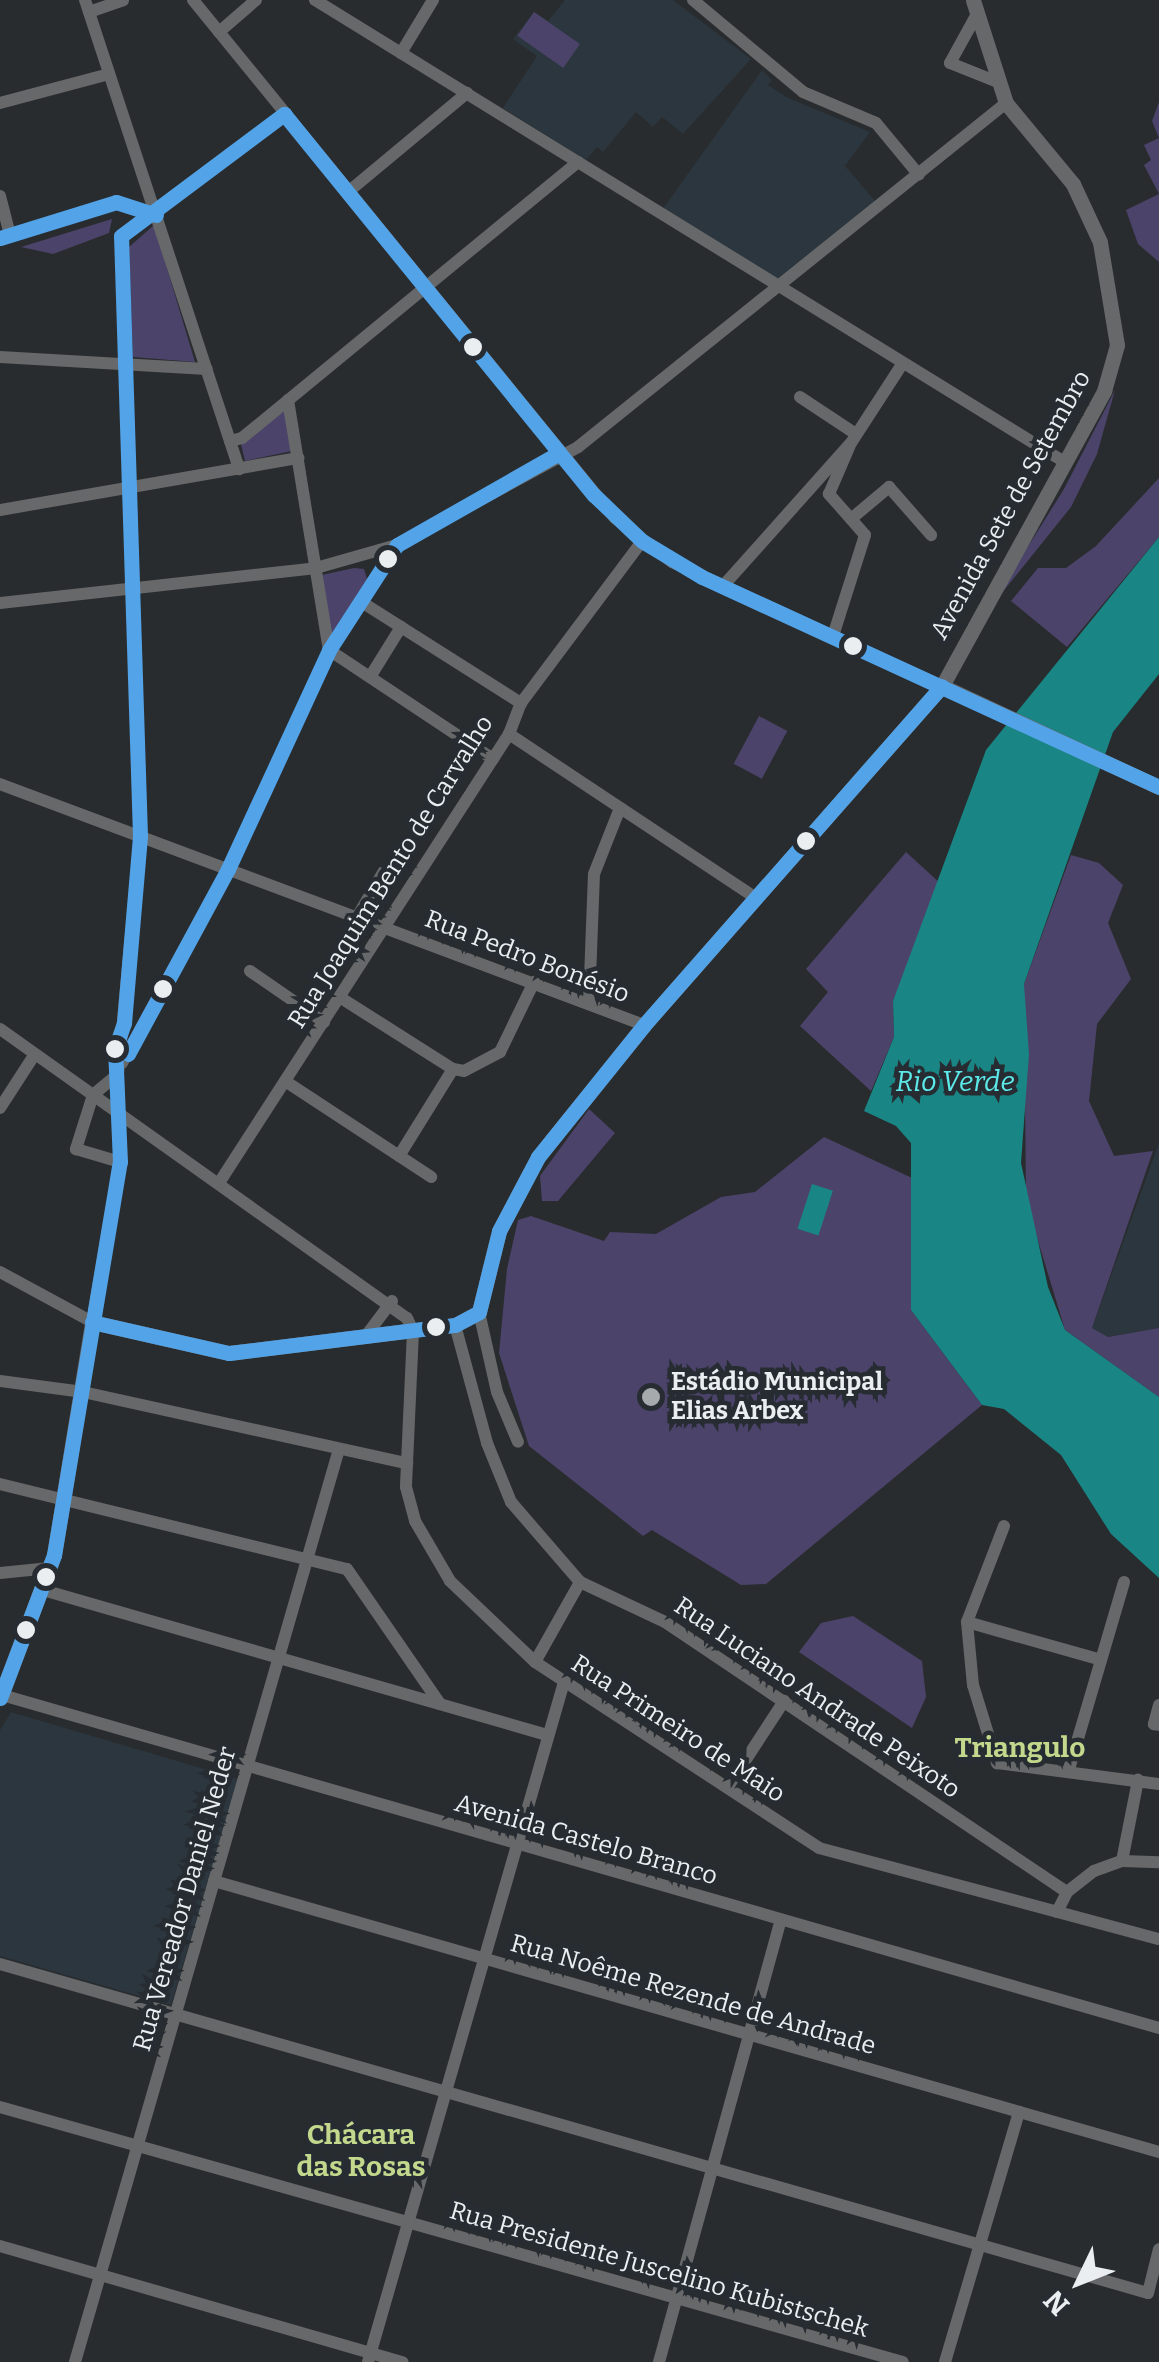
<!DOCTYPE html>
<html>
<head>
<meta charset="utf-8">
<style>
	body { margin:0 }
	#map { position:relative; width:1159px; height:2362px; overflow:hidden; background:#292c2e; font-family:Bitter,serif }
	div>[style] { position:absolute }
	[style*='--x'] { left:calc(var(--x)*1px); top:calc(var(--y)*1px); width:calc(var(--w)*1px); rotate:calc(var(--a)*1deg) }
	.built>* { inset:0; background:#2c363e }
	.green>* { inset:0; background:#4c436a; transform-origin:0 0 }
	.water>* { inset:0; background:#198685; transform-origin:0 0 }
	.minor>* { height:12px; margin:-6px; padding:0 6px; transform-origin:6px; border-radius:6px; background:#676869 }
	.major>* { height:15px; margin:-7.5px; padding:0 7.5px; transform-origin:7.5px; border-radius:7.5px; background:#66686a }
	.bus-1>* { height:15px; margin:-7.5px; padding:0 7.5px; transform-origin:7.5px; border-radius:7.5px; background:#53a3e8 }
	.dots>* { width:28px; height:28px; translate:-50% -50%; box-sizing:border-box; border:5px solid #262c31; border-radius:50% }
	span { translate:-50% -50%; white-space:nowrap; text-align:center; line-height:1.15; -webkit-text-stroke:9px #262c31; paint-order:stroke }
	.street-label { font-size:25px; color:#eaeef1 }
	.poi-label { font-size:25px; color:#eaeef1; font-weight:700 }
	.left { translate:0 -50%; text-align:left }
	.water-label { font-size:28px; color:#5de9e9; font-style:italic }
	.neighbourhood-label { font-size:28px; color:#c4d88d; font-weight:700 }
	.north { position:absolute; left:1029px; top:2232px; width:100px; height:100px; -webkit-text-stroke:8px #262c31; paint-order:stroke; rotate:227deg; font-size:28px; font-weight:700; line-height:40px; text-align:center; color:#eaeef1 }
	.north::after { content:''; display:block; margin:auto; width:35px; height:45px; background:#eaeef1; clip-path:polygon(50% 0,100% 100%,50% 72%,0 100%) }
</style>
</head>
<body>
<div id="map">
	<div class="built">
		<i style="clip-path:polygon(565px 0,673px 0,751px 59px,683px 134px,662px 117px,653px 127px,636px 112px,603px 152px,597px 147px,586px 160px,503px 108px,537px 56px,513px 39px,534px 12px,548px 21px)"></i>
		<i style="clip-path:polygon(762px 70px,772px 80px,768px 85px,786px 97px,870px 132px,845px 166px,876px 202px,777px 281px,662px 210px)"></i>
		<i style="clip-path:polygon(1159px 1143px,1159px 1328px,1107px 1337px,1092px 1328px)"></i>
		<i style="clip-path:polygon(11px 1712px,238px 1779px,171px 2005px,0 1956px,0 1730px)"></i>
	</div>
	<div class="green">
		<i style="left:534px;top:12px;width:56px;height:29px;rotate:35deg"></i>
		<i style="clip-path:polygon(1159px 102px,1159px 262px,1138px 244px,1126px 210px,1159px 194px,1144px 165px,1151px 160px,1144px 145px,1159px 138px,1152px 121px)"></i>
		<i style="clip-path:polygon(112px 219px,109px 233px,53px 254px,21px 247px)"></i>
		<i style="clip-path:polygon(154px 225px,195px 362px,133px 357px,129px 247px)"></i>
		<i style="clip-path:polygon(1115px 390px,1097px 454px,1071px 507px,989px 609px,1064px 489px)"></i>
		<i style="clip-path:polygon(285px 408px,292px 451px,245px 461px,241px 444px)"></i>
		<i style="clip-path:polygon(1159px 478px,1159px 537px,1067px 647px,1011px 601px,1038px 568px,1066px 568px,1096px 546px)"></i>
		<i style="clip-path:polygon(354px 568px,364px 569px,367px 579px,331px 636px,322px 575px)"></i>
		<i style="left:759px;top:716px;width:32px;height:54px;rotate:28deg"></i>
		<i style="clip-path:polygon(906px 852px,941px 884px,893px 1001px,894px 1037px,871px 1091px,800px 1026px,828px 992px,806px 969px)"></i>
		<i style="clip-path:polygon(1071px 855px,1099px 863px,1123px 885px,1108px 923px,1131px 979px,1097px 1024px,1089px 1101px,1114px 1156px,1153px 1151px,1092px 1328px,1108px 1337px,1159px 1328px,1159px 1397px,1065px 1330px,1026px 1201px,1024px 984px)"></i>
		<i style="clip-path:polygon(589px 1109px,615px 1133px,558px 1201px,542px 1201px,540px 1176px)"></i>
		<i style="clip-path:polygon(824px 1137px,912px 1178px,911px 1310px,982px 1405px,766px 1584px,741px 1585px,652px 1530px,643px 1536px,529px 1446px,499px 1353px,507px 1269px,518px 1220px,531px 1216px,604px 1241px,610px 1232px,656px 1234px,721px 1197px,755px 1192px)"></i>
		<i style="clip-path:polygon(853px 1616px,922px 1661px,926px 1697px,912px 1728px,799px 1652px,821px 1623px)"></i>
	</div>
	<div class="water">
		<i style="clip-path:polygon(1159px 537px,1159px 674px,1113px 732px,1024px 984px,1029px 1054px,1021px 1163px,1048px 1287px,1065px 1330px,1159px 1397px,1159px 1578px,1111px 1534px,1061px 1455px,1004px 1409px,982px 1405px,911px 1310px,911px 1143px,896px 1126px,864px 1111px,894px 1037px,893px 1001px,986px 750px)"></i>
		<i style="left:812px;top:1184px;width:22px;height:47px;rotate:18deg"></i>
	</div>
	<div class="minor">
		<i style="--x:85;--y:0;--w:494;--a:71.8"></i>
		<i style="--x:193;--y:0;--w:668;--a:50.83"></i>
		<i style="--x:615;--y:518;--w:72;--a:37.7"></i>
		<i style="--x:672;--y:562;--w:297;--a:24.7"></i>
		<i style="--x:315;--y:0;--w:879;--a:31.65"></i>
		<i style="--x:693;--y:0;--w:143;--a:39.9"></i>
		<i style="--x:803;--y:92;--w:79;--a:23"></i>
		<i style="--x:876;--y:123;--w:67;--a:50.4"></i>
		<i style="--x:89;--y:12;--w:36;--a:-19"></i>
		<i style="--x:977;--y:14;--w:56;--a:118.9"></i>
		<i style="--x:950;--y:63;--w:54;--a:21.8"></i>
		<i style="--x:219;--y:32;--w:49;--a:-40.9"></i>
		<i style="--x:401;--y:53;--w:62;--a:-58.9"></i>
		<i style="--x:0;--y:103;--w:113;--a:-14.9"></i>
		<i style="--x:348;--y:192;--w:155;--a:-39.8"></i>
		<i style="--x:0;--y:196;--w:40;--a:75.6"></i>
		<i style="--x:0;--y:238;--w:121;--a:-17.2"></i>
		<i style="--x:116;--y:202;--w:42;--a:18"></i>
		<i style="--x:0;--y:357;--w:207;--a:3.3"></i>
		<i style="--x:800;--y:397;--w:67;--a:33.5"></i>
		<i style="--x:288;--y:400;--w:253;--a:80.7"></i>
		<i style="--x:230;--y:441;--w:12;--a:-14"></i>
		<i style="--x:242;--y:438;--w:435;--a:-39.4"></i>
		<i style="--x:0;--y:510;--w:303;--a:-9.9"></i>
		<i style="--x:851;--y:519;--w:50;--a:-40.1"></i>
		<i style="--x:889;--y:487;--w:64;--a:48.8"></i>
		<i style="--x:723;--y:586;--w:192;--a:-48.2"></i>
		<i style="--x:851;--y:443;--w:95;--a:-57"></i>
		<i style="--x:360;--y:601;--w:191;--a:32.4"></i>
		<i style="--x:0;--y:603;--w:318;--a:-6.3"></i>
		<i style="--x:316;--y:568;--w:84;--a:-15.9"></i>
		<i style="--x:397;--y:545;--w:206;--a:-28.4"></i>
		<i style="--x:578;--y:447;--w:549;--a:-38.79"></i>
		<i style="--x:833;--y:636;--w:106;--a:-72.4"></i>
		<i style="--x:865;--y:535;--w:55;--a:-131.3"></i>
		<i style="--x:829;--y:494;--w:53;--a:-66.8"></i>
		<i style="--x:329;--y:650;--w:197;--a:33.6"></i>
		<i style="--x:370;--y:677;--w:59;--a:-58.2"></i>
		<i style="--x:509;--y:734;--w:296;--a:33.6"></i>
		<i style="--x:0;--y:784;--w:688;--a:20.52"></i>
		<i style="--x:357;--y:917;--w:53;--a:-59.6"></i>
		<i style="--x:250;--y:971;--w:90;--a:34.6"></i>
		<i style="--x:341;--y:998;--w:133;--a:32.4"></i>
		<i style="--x:589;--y:1004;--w:130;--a:-87.8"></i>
		<i style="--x:594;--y:874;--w:71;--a:-68.5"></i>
		<i style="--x:0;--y:1029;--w:499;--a:35.4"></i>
		<i style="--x:407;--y:1318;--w:14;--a:65"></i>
		<i style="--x:413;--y:1331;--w:156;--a:92.6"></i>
		<i style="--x:406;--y:1487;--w:35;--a:75"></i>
		<i style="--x:415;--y:1521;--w:69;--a:59.7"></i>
		<i style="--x:450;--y:1581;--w:117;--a:43.6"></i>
		<i style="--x:535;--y:1662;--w:339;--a:33.2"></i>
		<i style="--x:819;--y:1848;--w:352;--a:15"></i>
		<i style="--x:122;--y:1063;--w:221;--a:-61.3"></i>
		<i style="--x:228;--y:869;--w:241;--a:-65.2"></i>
		<i style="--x:329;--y:650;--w:125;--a:-57.1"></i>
		<i style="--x:453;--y:1069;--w:11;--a:10"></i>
		<i style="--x:464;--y:1071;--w:41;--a:-27.8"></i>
		<i style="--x:500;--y:1052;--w:78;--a:-64.1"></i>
		<i style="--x:118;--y:1074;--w:33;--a:140"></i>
		<i style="--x:93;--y:1095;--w:57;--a:107.5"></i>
		<i style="--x:76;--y:1149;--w:46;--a:16.5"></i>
		<i style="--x:285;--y:1081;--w:175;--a:33.3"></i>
		<i style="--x:0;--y:1108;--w:64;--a:-57.1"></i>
		<i style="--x:399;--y:1156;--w:102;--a:-58.2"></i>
		<i style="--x:219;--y:1183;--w:535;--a:-57.14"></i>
		<i style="--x:509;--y:734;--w:33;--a:-69"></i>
		<i style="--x:521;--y:703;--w:202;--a:-53.2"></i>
		<i style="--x:0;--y:1272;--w:105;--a:28.5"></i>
		<i style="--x:92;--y:1322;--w:162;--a:-80.1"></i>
		<i style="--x:120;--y:1162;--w:88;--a:-91.3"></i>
		<i style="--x:118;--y:1074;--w:239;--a:-84.7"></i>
		<i style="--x:140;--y:836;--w:600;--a:-91.81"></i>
		<i style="--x:121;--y:236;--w:204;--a:-36.8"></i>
		<i style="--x:479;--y:1312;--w:82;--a:77.3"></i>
		<i style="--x:497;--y:1392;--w:54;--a:67.2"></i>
		<i style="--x:455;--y:1325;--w:122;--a:74.8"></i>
		<i style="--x:487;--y:1443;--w:64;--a:67.9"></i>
		<i style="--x:511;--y:1502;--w:106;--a:49.2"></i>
		<i style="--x:580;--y:1582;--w:94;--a:25.2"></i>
		<i style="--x:665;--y:1622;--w:484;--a:33.9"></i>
		<i style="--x:365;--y:1337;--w:45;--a:-53.1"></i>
		<i style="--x:0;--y:1381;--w:84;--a:7.5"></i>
		<i style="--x:83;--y:1392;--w:332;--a:12.4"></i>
		<i style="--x:0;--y:1484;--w:357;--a:13.8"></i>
		<i style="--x:347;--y:1569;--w:164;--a:55.4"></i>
		<i style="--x:1004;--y:1526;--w:103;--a:111.1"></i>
		<i style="--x:967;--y:1622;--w:63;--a:84.6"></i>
		<i style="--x:973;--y:1685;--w:82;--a:72.9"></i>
		<i style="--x:997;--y:1763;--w:163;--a:7.4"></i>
		<i style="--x:0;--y:1573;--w:50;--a:-5.7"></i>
		<i style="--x:43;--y:1590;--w:524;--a:16.05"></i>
		<i style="--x:967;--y:1622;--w:139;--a:15.8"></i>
		<i style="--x:535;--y:1662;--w:92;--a:-60.6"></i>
		<i style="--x:2;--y:1695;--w:1204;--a:16.06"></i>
		<i style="--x:1159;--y:1705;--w:20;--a:105"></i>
		<i style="--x:1154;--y:1724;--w:5;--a:11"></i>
		<i style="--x:1069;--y:1769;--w:195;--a:-73.6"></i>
		<i style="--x:728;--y:1787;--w:103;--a:-56.9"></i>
		<i style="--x:1122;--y:1861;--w:83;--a:-78.8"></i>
		<i style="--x:214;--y:1881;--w:983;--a:16"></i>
		<i style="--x:1057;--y:1912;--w:22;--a:-63"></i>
		<i style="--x:1067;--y:1892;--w:34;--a:-38"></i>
		<i style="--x:1094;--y:1871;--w:30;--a:-20"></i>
		<i style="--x:1122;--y:1861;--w:37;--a:2"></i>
		<i style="--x:0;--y:1964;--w:1194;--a:15.99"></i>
		<i style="--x:1148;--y:2293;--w:45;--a:-76"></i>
		<i style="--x:0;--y:2107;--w:938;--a:15.77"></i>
		<i style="--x:0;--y:2246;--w:419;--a:16.1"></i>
		<i style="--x:75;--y:2362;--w:950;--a:-73.87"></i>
		<i style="--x:368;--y:2362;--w:708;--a:-73.92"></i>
		<i style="--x:659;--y:2362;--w:459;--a:-74.6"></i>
		<i style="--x:945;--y:2362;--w:261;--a:-73.5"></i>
	</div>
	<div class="major">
		<i style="--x:942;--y:686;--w:239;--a:25"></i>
		<i style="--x:0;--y:1698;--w:153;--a:-69.3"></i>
		<i style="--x:54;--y:1555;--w:236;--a:-80.7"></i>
		<i style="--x:92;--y:1322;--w:140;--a:12.8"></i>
		<i style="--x:229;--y:1353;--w:228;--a:-7.1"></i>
		<i style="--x:455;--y:1325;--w:27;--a:-28"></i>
		<i style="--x:479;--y:1312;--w:83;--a:-76.1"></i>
		<i style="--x:499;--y:1231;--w:84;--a:-62.2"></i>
		<i style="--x:538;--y:1157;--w:169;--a:-51.2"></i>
		<i style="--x:644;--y:1025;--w:451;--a:-48.7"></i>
		<i style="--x:942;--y:686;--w:337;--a:-61.2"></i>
		<i style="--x:1104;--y:391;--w:48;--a:-74.2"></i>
		<i style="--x:1117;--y:345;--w:104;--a:-99.4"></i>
		<i style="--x:1100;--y:242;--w:64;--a:-115"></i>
		<i style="--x:1073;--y:184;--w:105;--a:-129.6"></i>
		<i style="--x:1006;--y:103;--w:108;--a:-107.8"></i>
	</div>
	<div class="bus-1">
		<i style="--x:284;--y:114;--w:491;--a:50.9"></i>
		<i style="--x:594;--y:495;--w:66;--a:43.8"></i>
		<i style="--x:642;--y:541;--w:70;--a:31"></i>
		<i style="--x:702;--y:577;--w:503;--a:24.68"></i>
		<i style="--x:0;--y:238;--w:121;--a:-17.2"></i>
		<i style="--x:116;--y:202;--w:42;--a:18"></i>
		<i style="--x:128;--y:1054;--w:210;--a:-61.6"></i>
		<i style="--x:228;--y:869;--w:241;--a:-65.2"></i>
		<i style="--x:329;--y:650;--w:125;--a:-57.1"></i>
		<i style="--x:397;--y:545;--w:186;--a:-29.6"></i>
		<i style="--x:92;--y:1322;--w:140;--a:12.8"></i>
		<i style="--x:229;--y:1353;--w:228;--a:-7.1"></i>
		<i style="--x:455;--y:1325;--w:27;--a:-28"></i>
		<i style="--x:479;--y:1312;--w:83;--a:-76.1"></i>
		<i style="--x:499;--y:1231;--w:84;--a:-62.2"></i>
		<i style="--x:538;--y:1157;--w:169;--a:-51.2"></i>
		<i style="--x:644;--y:1025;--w:451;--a:-48.7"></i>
		<i style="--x:0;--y:1698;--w:153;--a:-69.3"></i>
		<i style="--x:54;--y:1555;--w:399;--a:-80.5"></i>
		<i style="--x:120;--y:1162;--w:113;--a:-92.5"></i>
		<i style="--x:115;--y:1049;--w:28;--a:-71"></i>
		<i style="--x:124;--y:1023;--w:188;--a:-85.1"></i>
		<i style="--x:140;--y:836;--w:600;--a:-91.81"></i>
		<i style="--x:121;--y:236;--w:204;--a:-36.8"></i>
	</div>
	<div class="dots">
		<i style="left:473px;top:347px;background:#eaeef1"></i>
		<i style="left:388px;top:559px;background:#eaeef1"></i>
		<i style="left:853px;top:646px;background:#eaeef1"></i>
		<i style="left:806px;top:841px;background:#eaeef1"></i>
		<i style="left:163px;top:989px;background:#eaeef1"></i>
		<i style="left:115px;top:1049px;background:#eaeef1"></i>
		<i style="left:436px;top:1327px;background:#eaeef1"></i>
		<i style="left:651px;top:1397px;background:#a6aaad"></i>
		<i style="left:46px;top:1577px;background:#eaeef1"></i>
		<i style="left:26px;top:1630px;background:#eaeef1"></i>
	</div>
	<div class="street-label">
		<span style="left:1011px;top:505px;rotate:-61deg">Avenida Sete de Setembro</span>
		<span style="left:391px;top:872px;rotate:-58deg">Rua Joaquim Bento de Carvalho</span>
		<span style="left:527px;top:957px;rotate:21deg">Rua Pedro Bonésio</span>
		<span style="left:817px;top:1698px;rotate:34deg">Rua Luciano Andrade Peixoto</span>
		<span style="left:678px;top:1729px;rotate:33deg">Rua Primeiro de Maio</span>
		<span style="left:586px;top:1840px;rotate:16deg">Avenida Castelo Branco</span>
		<span style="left:185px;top:1899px;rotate:-74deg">Rua Vereador Daniel Neder</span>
		<span style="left:693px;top:1995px;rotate:16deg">Rua Noême Rezende de Andrade</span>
		<span style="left:659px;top:2270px;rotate:16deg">Rua Presidente Juscelino Kubistschek</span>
	</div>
	<div class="poi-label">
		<span class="left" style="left:671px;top:1397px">Estádio Municipal<br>Elias Arbex</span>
	</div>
	<div class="water-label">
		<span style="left:955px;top:1082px">Rio Verde</span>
	</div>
	<div class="neighbourhood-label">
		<span style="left:1020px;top:1748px">Triangulo</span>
		<span style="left:361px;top:2151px">Chácara<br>das Rosas</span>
	</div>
	<div class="north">N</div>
</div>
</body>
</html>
